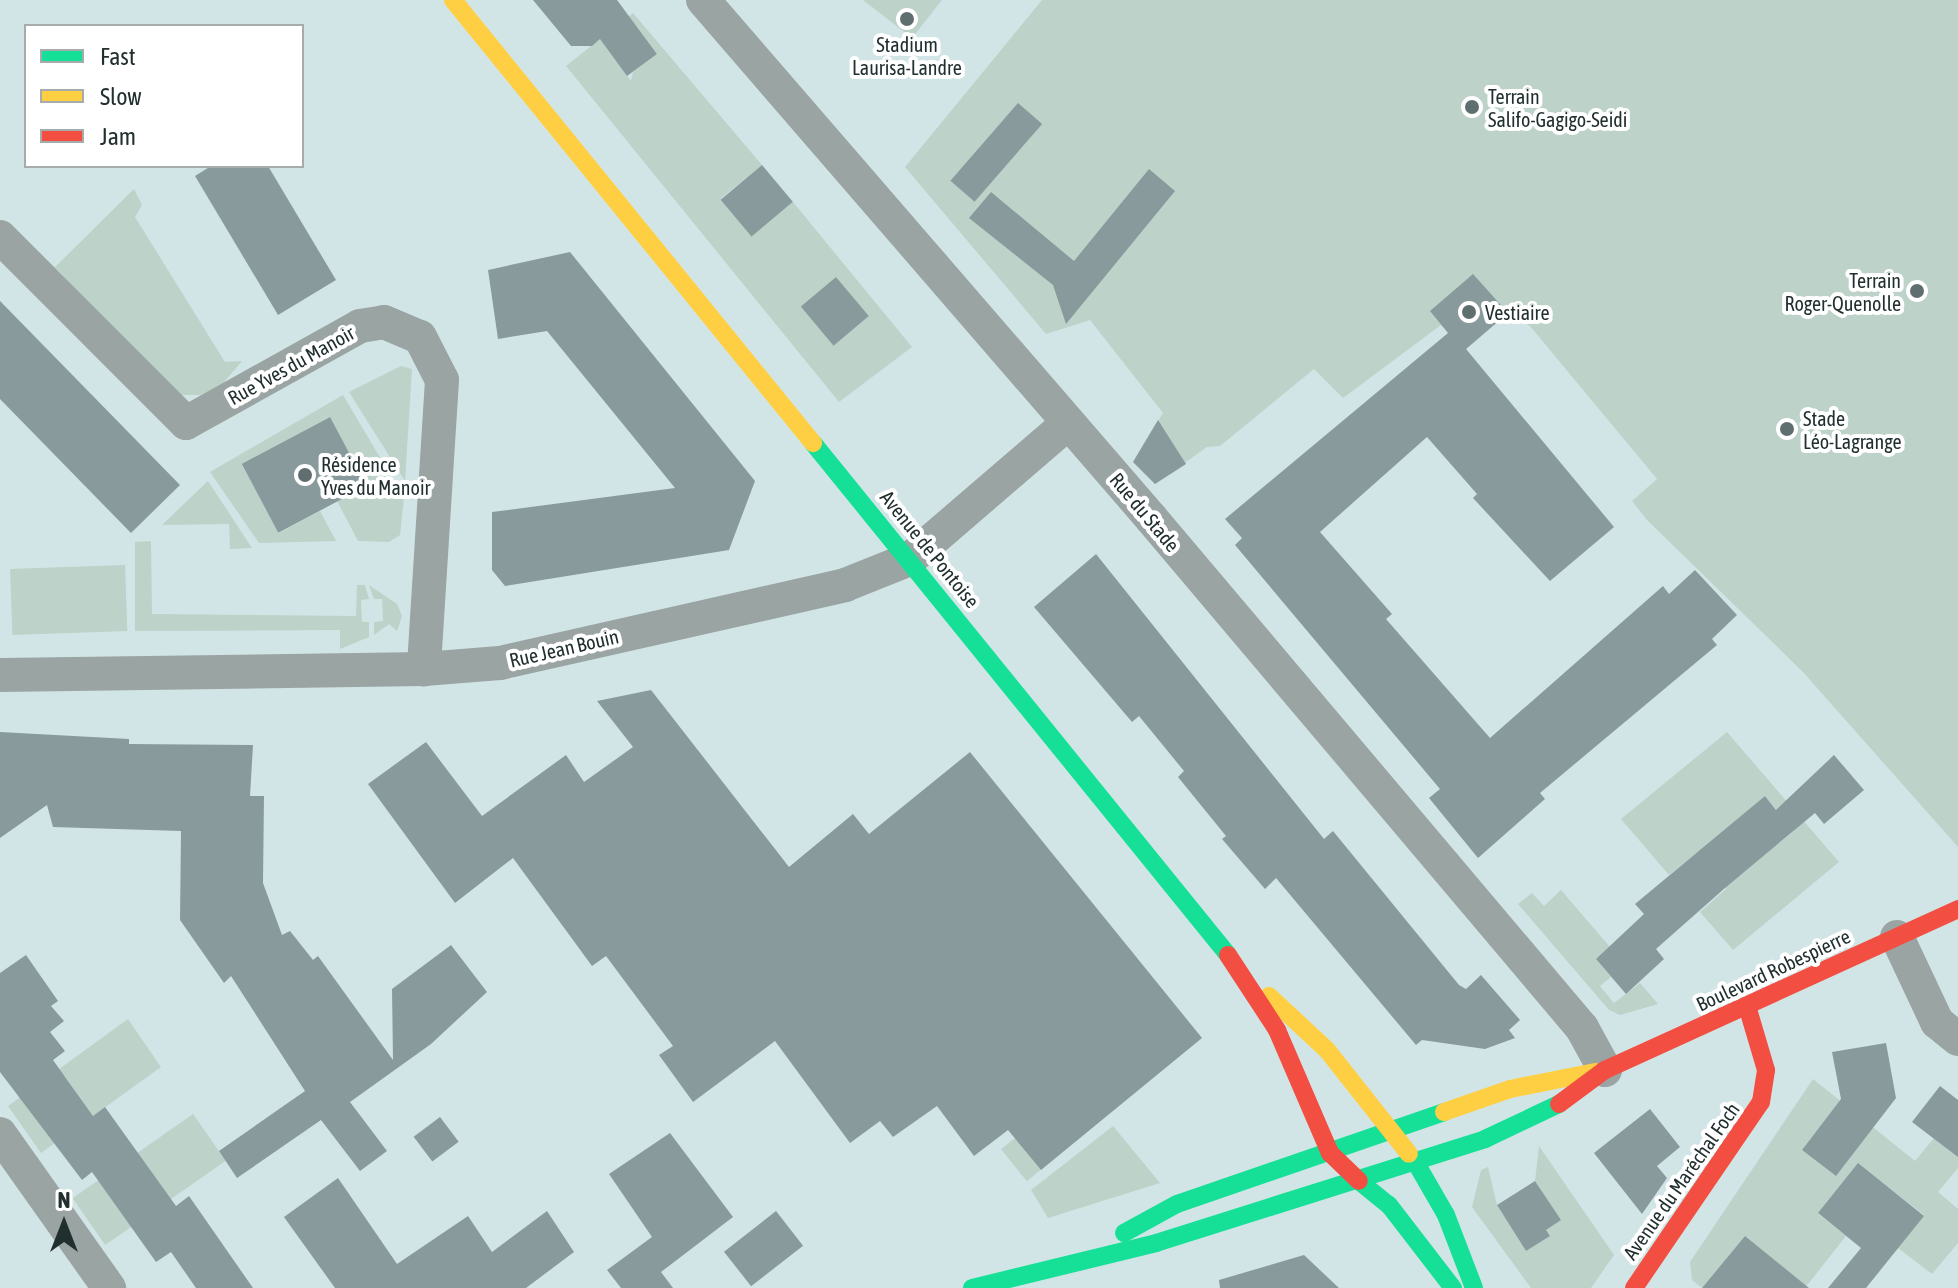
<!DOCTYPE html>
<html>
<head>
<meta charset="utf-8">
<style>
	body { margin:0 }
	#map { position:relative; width:1958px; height:1288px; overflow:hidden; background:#d2e5e6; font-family:"Asap Condensed",sans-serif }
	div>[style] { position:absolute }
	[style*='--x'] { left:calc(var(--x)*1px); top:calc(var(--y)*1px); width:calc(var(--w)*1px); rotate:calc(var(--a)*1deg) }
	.green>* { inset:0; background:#bdd2c8; transform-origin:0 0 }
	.building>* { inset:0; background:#899a9d; transform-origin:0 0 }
	.street>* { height:34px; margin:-17px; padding:0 17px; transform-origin:17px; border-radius:17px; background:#9aa4a3 }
	.fast>* { height:18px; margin:-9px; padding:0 9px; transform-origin:9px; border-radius:9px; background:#16e098 }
	.slow>* { height:18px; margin:-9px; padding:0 9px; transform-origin:9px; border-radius:9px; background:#ffcf43 }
	.jam>* { height:18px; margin:-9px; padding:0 9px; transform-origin:9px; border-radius:9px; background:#f24e42 }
	.dots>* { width:22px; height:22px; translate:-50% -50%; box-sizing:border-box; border:4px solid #fff; border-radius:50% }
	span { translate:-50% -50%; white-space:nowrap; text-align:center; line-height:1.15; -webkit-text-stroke:8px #fff; paint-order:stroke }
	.poi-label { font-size:20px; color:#212f2f }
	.left { translate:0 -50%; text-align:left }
	.right { translate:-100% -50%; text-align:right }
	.street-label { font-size:20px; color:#212f2f }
	.legend { position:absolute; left:24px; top:24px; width:280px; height:144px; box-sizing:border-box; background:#fff; border:2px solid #a6acac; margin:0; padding:10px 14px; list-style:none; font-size:24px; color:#212f2f }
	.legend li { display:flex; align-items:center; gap:16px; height:40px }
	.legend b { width:40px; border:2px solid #a6acac }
	.north { position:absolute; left:24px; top:1184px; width:80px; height:80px; -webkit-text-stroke:6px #fff; paint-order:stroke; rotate:0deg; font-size:22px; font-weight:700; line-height:32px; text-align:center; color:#212f2f }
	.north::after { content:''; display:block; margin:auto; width:28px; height:36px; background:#212f2f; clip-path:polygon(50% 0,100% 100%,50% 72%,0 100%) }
</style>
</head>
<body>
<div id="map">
	<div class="green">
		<i style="clip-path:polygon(863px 0,942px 0,912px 38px)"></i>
		<i style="clip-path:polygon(1042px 0,1958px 0,1958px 847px,1803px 672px,1647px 520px,1632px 501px,1657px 479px,1530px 326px,1508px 313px,1466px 349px,1441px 325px,1343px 398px,1314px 369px,1220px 446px,1207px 447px,1155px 484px,1133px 462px,1163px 413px,1090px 320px,1046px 334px,905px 167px)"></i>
		<i style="clip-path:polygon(evenodd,633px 13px,762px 165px,720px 199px,793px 202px,912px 347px,839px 402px,566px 66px,633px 13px,637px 27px,657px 54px,633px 72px,631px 81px,607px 48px,637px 27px,633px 13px,836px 277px,868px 316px,833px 345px,801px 306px,836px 277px)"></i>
		<i style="clip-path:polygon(134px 189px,142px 205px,135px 217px,225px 362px,242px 361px,220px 387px,200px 395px,174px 395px,55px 267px)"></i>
		<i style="clip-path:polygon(401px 366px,412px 369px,405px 481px,349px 392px)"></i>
		<i style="clip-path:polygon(343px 395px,404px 498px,400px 535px,389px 542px,358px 541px,337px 501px,367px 485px,329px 417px,242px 465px,279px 533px,320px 511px,336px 541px,259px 543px,210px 472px)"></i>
		<i style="clip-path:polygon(208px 481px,252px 548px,230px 549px,229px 524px,162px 525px)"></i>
		<i style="clip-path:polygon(151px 541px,152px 614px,356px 616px,357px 585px,365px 585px,369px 599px,361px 600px,362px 622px,369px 622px,369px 637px,340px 649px,340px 630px,135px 631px,135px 542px)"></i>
		<i style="left:125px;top:565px;width:66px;height:115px;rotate:88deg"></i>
		<i style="clip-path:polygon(369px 585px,397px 604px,402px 616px,397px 631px,389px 624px,374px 635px,374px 622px,383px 621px,382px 599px,374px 599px)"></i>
		<i style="clip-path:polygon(evenodd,1727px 732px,1839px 862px,1733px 950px,1700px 912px,1726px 889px,1695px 854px,1669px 875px,1621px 819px,1727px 732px,1765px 796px,1794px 831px,1743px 873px,1714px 840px,1765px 796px)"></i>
		<i style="clip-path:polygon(1561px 890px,1610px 947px,1596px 959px,1611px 977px,1600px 986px,1614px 1003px,1640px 983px,1658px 1004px,1620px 1015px,1609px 1010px,1518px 904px,1532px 893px,1544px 906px)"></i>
		<i style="clip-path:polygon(128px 1019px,161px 1067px,93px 1116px,65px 1076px,55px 1143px,41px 1153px,8px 1106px)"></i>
		<i style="clip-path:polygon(evenodd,1813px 1079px,1915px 1161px,1934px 1138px,1958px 1136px,1958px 1168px,1938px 1192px,1958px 1209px,1958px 1243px,1932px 1274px,1898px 1248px,1924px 1215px,1889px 1188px,1864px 1220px,1832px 1196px,1818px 1214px,1846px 1236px,1805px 1288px,1745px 1236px,1702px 1288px,1692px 1280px,1690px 1262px,1813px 1079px,1829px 1115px,1836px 1176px,1802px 1150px,1829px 1115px)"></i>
		<i style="left:193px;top:1114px;width:57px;height:147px;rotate:55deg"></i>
		<i style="clip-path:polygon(1113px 1126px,1160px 1183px,1048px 1218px,1031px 1190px)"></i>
		<i style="left:1015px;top:1138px;width:41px;height:18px;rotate:51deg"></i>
		<i style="clip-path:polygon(1539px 1146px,1614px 1255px,1591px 1288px,1531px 1288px,1472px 1207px,1481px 1170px,1488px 1167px,1497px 1205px,1526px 1251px,1549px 1236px,1546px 1230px,1560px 1220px,1535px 1181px)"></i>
	</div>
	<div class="building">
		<i style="clip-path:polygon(533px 0,617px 0,657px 54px,627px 76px,600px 39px,592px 46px,571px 46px)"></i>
		<i style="left:1018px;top:103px;width:32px;height:103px;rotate:41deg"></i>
		<i style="left:762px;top:165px;width:48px;height:54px;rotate:50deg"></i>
		<i style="clip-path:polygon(211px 166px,268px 166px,336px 280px,278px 315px,195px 176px)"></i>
		<i style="clip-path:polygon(1149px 169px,1175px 191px,1066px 324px,1053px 285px,969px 218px,991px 192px,1074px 261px)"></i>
		<i style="clip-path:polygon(570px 252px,755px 481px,729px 550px,505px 586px,492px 570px,492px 512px,675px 488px,547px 331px,498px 339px,488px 270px)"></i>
		<i style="clip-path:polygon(1473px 274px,1508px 313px,1466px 349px,1614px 527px,1550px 581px,1473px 498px,1477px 494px,1427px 437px,1320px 532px,1392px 614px,1386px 619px,1490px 738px,1663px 586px,1669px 594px,1695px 570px,1737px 615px,1712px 639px,1717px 645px,1540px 793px,1545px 799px,1478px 858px,1429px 798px,1440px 789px,1235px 545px,1242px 538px,1225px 519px,1448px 333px,1430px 311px)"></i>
		<i style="left:836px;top:277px;width:51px;height:46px;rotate:50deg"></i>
		<i style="clip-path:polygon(0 301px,180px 485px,131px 533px,0 399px)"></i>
		<i style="left:330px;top:417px;width:78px;height:100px;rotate:62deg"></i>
		<i style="clip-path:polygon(1158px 420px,1186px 464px,1155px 484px,1133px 462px)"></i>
		<i style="clip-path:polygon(1096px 554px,1324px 839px,1333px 831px,1459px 985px,1466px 989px,1481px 975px,1520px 1020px,1509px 1030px,1515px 1038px,1485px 1049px,1422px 1040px,1416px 1045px,1276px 878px,1265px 889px,1222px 839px,1226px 836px,1178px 777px,1184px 771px,1139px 716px,1132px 722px,1034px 607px)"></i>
		<i style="clip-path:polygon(651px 690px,789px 867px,853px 814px,869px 834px,970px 752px,1202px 1038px,1041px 1170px,1008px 1130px,974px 1156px,937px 1106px,893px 1137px,880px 1121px,850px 1143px,775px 1041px,693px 1102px,659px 1055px,673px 1046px,606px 956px,592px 966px,513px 858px,455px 903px,368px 784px,426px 742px,482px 816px,566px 755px,584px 782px,633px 747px,597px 701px)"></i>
		<i style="clip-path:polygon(0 732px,129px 739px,129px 744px,253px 745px,250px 796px,264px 796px,263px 883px,282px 935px,290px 931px,313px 960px,318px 956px,393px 1060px,392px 989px,451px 945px,487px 992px,431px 1044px,350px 1102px,387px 1151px,360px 1171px,321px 1120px,237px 1178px,219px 1151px,305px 1091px,231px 976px,224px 983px,180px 920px,181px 831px,53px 827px,47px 805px,0 838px)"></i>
		<i style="clip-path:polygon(1834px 755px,1864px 790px,1824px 824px,1815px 813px,1725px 888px,1656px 949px,1664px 959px,1626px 994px,1596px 959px,1644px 914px,1635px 904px,1765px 796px,1776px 810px)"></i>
		<i style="clip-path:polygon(26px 955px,58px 1001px,51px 1006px,64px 1021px,50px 1032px,65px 1051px,53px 1060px,93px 1116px,105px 1107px,176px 1206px,189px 1196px,253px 1288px,196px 1288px,171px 1252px,156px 1262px,92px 1172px,82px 1180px,0 1072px,0 973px)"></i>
		<i style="clip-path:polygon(1886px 1043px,1896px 1098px,1836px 1176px,1802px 1150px,1841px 1099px,1832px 1052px)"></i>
		<i style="clip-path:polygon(1940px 1086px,1958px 1100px,1958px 1157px,1912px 1122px)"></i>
		<i style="clip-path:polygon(1650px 1109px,1680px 1147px,1657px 1166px,1667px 1178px,1642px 1214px,1594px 1153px)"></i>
		<i style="left:440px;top:1117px;width:31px;height:33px;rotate:53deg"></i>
		<i style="clip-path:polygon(670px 1133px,733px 1217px,661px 1272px,673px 1288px,621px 1288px,607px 1270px,652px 1237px,609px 1174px)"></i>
		<i style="clip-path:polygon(1858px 1163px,1924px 1216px,1866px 1288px,1828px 1288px,1861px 1248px,1818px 1213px)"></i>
		<i style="clip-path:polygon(338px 1178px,397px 1264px,468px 1216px,492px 1252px,547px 1211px,574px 1252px,526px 1288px,335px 1288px,284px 1217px)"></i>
		<i style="clip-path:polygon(1535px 1181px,1561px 1220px,1546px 1230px,1550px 1236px,1526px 1251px,1497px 1205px)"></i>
		<i style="left:776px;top:1211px;width:44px;height:66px;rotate:52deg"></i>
		<i style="clip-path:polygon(1745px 1236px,1809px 1288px,1702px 1288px)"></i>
		<i style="clip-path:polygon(1304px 1255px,1339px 1288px,1220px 1288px,1219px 1280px)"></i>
	</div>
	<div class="street">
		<i style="--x:703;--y:0;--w:685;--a:49.14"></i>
		<i style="--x:1151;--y:518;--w:668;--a:49.8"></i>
		<i style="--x:1582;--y:1028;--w:48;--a:61.3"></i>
		<i style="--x:0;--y:237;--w:263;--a:45"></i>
		<i style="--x:186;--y:423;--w:199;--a:-29.1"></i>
		<i style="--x:360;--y:326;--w:24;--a:-9"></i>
		<i style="--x:384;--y:322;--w:39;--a:23"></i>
		<i style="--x:420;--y:337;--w:48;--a:62.9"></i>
		<i style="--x:442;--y:380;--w:290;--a:93.6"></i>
		<i style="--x:0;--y:675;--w:424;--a:-0.8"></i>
		<i style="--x:424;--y:669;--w:76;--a:-4.5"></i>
		<i style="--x:500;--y:663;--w:354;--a:-12.7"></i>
		<i style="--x:845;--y:585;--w:70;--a:-21.8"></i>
		<i style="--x:910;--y:559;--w:208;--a:-40.7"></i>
		<i style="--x:1897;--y:937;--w:94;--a:64.8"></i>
		<i style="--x:1937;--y:1022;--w:27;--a:39"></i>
		<i style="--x:0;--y:1134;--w:189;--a:54.7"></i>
	</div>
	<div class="fast">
		<i style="--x:813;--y:443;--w:659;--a:50.97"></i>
		<i style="--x:1416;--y:1163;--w:60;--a:60"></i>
		<i style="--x:1446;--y:1215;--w:78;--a:69"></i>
		<i style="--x:1359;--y:1181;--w:38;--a:39"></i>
		<i style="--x:1389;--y:1205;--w:105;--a:52.4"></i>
		<i style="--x:1124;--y:1233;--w:60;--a:-28.7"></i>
		<i style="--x:1177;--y:1204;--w:282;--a:-19"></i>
		<i style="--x:972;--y:1288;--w:189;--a:-13.7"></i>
		<i style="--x:1156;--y:1243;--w:345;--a:-17.5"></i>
		<i style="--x:1485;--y:1139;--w:82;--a:-25.3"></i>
	</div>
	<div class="slow">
		<i style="--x:453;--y:0;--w:571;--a:50.9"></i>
		<i style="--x:1269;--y:996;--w:79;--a:43"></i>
		<i style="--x:1327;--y:1050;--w:132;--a:51.7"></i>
		<i style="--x:1444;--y:1112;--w:70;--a:-19.2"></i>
		<i style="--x:1510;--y:1089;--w:87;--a:-11.3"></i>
	</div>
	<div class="jam">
		<i style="--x:1228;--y:955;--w:90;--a:56.8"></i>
		<i style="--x:1277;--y:1030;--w:134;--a:66.7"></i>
		<i style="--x:1330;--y:1153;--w:40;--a:44"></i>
		<i style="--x:1559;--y:1104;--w:57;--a:-36.5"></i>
		<i style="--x:1605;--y:1070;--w:388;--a:-24.5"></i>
		<i style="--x:1634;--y:1288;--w:225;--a:-55.7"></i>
		<i style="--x:1761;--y:1102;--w:32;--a:-81"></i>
		<i style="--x:1766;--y:1070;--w:67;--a:-106.5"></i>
	</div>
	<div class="dots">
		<i style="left:907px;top:19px;background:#5f6f6f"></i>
		<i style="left:1472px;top:107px;background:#5f6f6f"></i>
		<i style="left:1917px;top:291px;background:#5f6f6f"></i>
		<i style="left:1469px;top:312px;background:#5f6f6f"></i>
		<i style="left:1787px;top:429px;background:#5f6f6f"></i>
		<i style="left:305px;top:475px;background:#5f6f6f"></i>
	</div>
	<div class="poi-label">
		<span style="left:907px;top:56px">Stadium<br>Laurisa-Landre</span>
		<span class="left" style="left:1488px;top:108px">Terrain<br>Salifo-Gagigo-Seidi</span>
		<span class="right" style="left:1901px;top:292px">Terrain<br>Roger-Quenolle</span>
		<span class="left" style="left:1485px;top:312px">Vestiaire</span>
		<span class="left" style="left:1803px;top:430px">Stade<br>Léo-Lagrange</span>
		<span class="left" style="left:321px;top:476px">Résidence<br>Yves du Manoir</span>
	</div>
	<div class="street-label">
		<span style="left:291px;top:365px;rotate:-29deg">Rue Yves du Manoir</span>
		<span style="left:1145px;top:512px;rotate:50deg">Rue du Stade</span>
		<span style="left:930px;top:549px;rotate:51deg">Avenue de Pontoise</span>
		<span style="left:564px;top:648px;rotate:-13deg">Rue Jean Bouin</span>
		<span style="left:1773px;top:970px;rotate:-25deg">Boulevard Robespierre</span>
		<span style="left:1681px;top:1181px;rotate:-55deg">Avenue du Maréchal Foch</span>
	</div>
	<ul class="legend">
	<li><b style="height:10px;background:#16e098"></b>Fast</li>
	<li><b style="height:10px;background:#ffcf43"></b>Slow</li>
	<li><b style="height:10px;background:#f24e42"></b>Jam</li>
	</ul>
	<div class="north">N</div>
</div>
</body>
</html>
